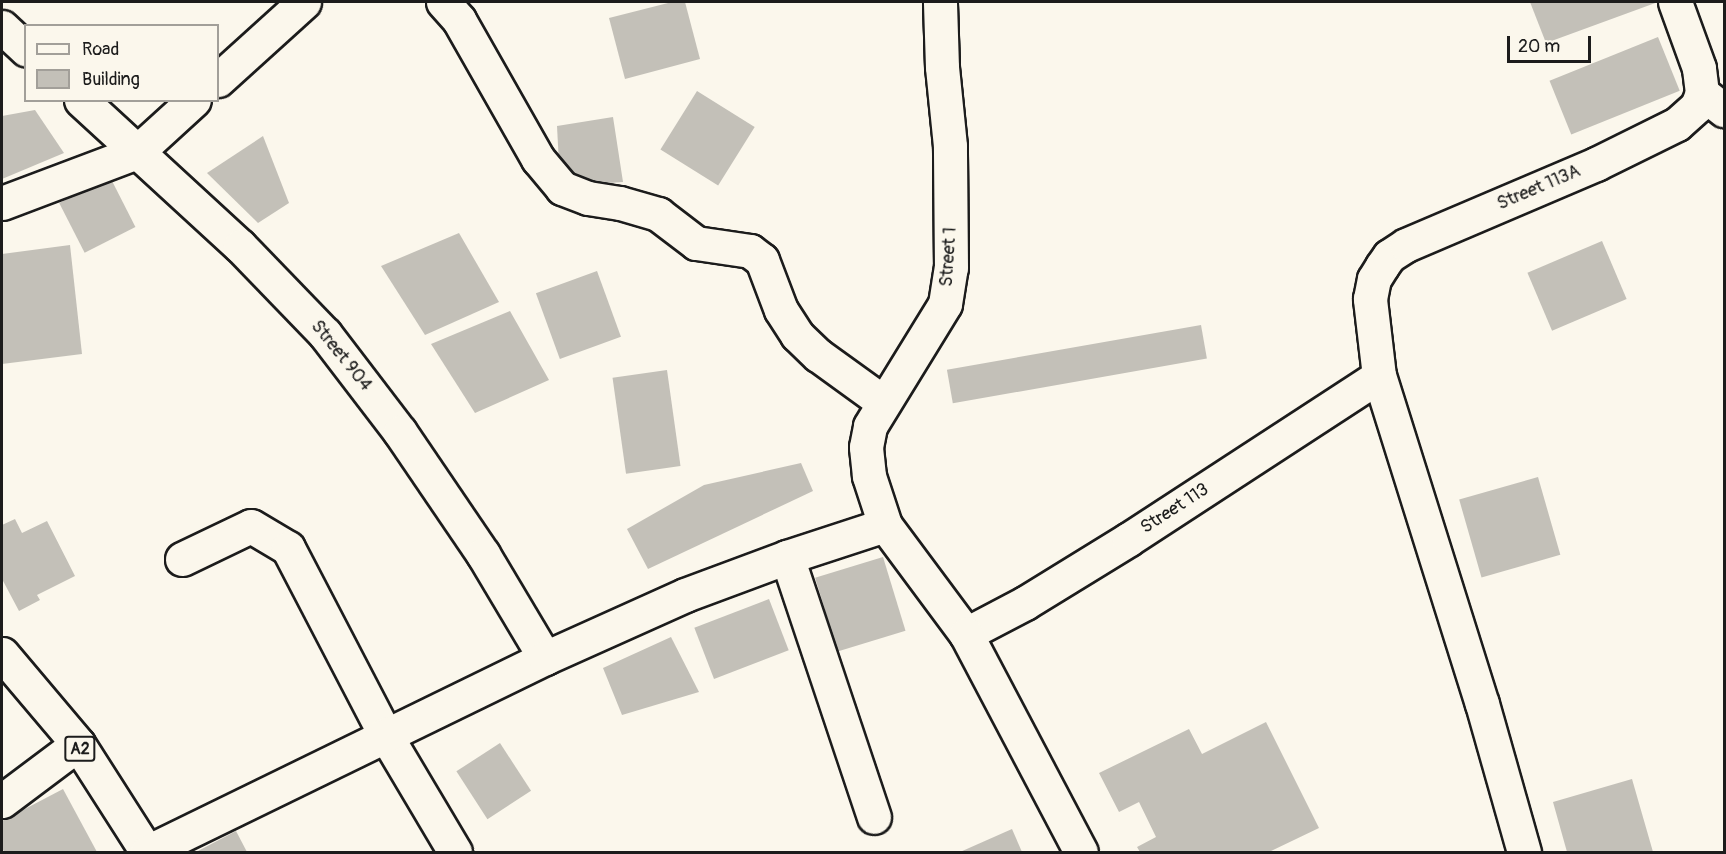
<!DOCTYPE html>
<html>
<head>
<meta charset="utf-8">
<style>
	body { margin:0 }
	#map { position:relative; width:1726px; height:854px; overflow:hidden; background:#fbf7ec; font-family:Pangolin,sans-serif }
	div>[style] { position:absolute }
	[style*='--x'] { left:calc(var(--x)*1px); top:calc(var(--y)*1px); width:calc(var(--w)*1px); rotate:calc(var(--a)*1deg) }
	.building>* { inset:0; background:#c3c0b8; transform-origin:0 0 }
	.roads { filter:drop-shadow(2px 0 #1c1c1c) drop-shadow(-2px 0 #1c1c1c) drop-shadow(0 2px #1c1c1c) drop-shadow(0 -2px #1c1c1c) }
	.minor>* { height:33px; margin:-16.5px; padding:0 16.5px; transform-origin:16.5px; border-radius:16.5px; background:#fbf7ec }
	.major>* { height:33px; margin:-16.5px; padding:0 16.5px; transform-origin:16.5px; border-radius:16.5px; background:#fbf7ec }
	span { translate:-50% -50%; white-space:nowrap; text-align:center; line-height:1.15; -webkit-text-stroke:4.5px #fbf7ec; paint-order:stroke }
	.shield-label span { padding:2px 4px; background:#fbf7ec; border:2px solid; border-radius:4px; -webkit-text-stroke-width:0 }
	.shield-label { font-size:16px; color:#1c1c1c; font-weight:700 }
	.street-label { font-size:18px; color:#1c1c1c }
	.frame { position:absolute; inset:0; border:3px solid #1c1c1c; pointer-events:none }
	.legend { position:absolute; left:24px; top:24px; width:195px; height:78px; box-sizing:border-box; background:#fbf7ec; border:2px solid #a29f99; margin:0; padding:8px 10px; list-style:none; font-size:18px; color:#1c1c1c }
	.legend li { display:flex; align-items:center; gap:12px; height:30px }
	.legend b { width:30px; border:2px solid #a29f99 }
	.scale { position:absolute; left:1507px; top:36px; width:84px; height:27px; box-sizing:border-box; border:3px solid #1c1c1c; border-top:0; padding-left:8px; font-size:18px; line-height:21px; white-space:nowrap; color:#1c1c1c; -webkit-text-stroke:4px #fbf7ec; paint-order:stroke }
</style>
</head>
<body>
<div id="map">
	<div class="building">
		<i style="clip-path:polygon(672px 2px,685px 2px,700px 59px,625px 79px,609px 18px)"></i>
		<i style="clip-path:polygon(1530px 2px,1658px 2px,1546px 43px)"></i>
		<i style="left:1658px;top:37px;width:58px;height:117px;rotate:68deg"></i>
		<i style="left:697px;top:91px;width:68px;height:69px;rotate:32deg"></i>
		<i style="clip-path:polygon(35px 110px,64px 153px,2px 179px,2px 116px)"></i>
		<i style="clip-path:polygon(613px 117px,623px 182px,580px 185px,559px 164px,557px 126px)"></i>
		<i style="clip-path:polygon(263px 136px,289px 203px,258px 223px,207px 173px)"></i>
		<i style="left:110px;top:177px;width:56px;height:57px;rotate:63deg"></i>
		<i style="clip-path:polygon(459px 233px,499px 302px,425px 335px,381px 266px)"></i>
		<i style="left:1602px;top:241px;width:63px;height:81px;rotate:67deg"></i>
		<i style="clip-path:polygon(70px 245px,82px 354px,2px 364px,2px 254px)"></i>
		<i style="left:597px;top:271px;width:70px;height:65px;rotate:70deg"></i>
		<i style="clip-path:polygon(510px 311px,549px 380px,475px 413px,431px 344px)"></i>
		<i style="left:1201px;top:325px;width:34px;height:258px;rotate:80deg"></i>
		<i style="left:667px;top:370px;width:97px;height:55px;rotate:82deg"></i>
		<i style="clip-path:polygon(801px 463px,813px 491px,648px 569px,627px 529px,704px 485px)"></i>
		<i style="left:1538px;top:477px;width:81px;height:82px;rotate:74deg"></i>
		<i style="clip-path:polygon(15px 519px,22px 533px,47px 521px,75px 576px,37px 595px,40px 600px,19px 611px,2px 579px,2px 525px)"></i>
		<i style="left:883px;top:557px;width:77px;height:71px;rotate:73deg"></i>
		<i style="left:769px;top:599px;width:55px;height:80px;rotate:69deg"></i>
		<i style="clip-path:polygon(671px 637px,699px 692px,622px 715px,603px 668px)"></i>
		<i style="clip-path:polygon(1266px 722px,1319px 828px,1269px 852px,1140px 852px,1137px 847px,1156px 837px,1139px 802px,1119px 812px,1099px 773px,1189px 729px,1202px 754px)"></i>
		<i style="left:500px;top:743px;width:57px;height:52px;rotate:57deg"></i>
		<i style="clip-path:polygon(1632px 779px,1653px 852px,1567px 852px,1553px 802px)"></i>
		<i style="clip-path:polygon(63px 789px,97px 852px,4px 852px,2px 847px,2px 821px)"></i>
		<i style="clip-path:polygon(1012px 829px,1022px 852px,960px 852px)"></i>
		<i style="clip-path:polygon(236px 831px,247px 852px,196px 852px)"></i>
	</div>
	<div class="roads">
		<div class="minor">
			<i style="--x:443;--y:2;--w:24;--a:48"></i>
			<i style="--x:459;--y:20;--w:160;--a:60.4"></i>
			<i style="--x:538;--y:159;--w:38;--a:50"></i>
			<i style="--x:562;--y:188;--w:28;--a:21"></i>
			<i style="--x:588;--y:198;--w:32;--a:9"></i>
			<i style="--x:620;--y:203;--w:40;--a:16"></i>
			<i style="--x:658;--y:214;--w:48;--a:37.3"></i>
			<i style="--x:696;--y:243;--w:55;--a:8.4"></i>
			<i style="--x:750;--y:251;--w:15;--a:37"></i>
			<i style="--x:762;--y:260;--w:53;--a:69.2"></i>
			<i style="--x:781;--y:310;--w:30;--a:57"></i>
			<i style="--x:797;--y:335;--w:29;--a:44"></i>
			<i style="--x:818;--y:355;--w:80;--a:35.9"></i>
			<i style="--x:218;--y:80;--w:116;--a:-42.2"></i>
			<i style="--x:1702;--y:93;--w:28;--a:38"></i>
			<i style="--x:2;--y:203;--w:144;--a:-20.7"></i>
			<i style="--x:137;--y:152;--w:77;--a:-42.4"></i>
			<i style="--x:885;--y:525;--w:52;--a:-108.1"></i>
			<i style="--x:869;--y:476;--w:29;--a:-96"></i>
			<i style="--x:866;--y:447;--w:21;--a:-79"></i>
			<i style="--x:870;--y:426;--w:143;--a:-58.4"></i>
			<i style="--x:945;--y:304;--w:36;--a:-81"></i>
			<i style="--x:951;--y:268;--w:122;--a:-90.5"></i>
			<i style="--x:950;--y:146;--w:79;--a:-95.8"></i>
			<i style="--x:942;--y:67;--w:65;--a:-91.8"></i>
			<i style="--x:787;--y:557;--w:274;--a:71.5"></i>
			<i style="--x:182;--y:559;--w:76;--a:-25.6"></i>
			<i style="--x:251;--y:526;--w:43;--a:30.7"></i>
			<i style="--x:288;--y:548;--w:210;--a:62.5"></i>
			<i style="--x:385;--y:734;--w:137;--a:59.3"></i>
			<i style="--x:966;--y:634;--w:67;--a:-27.7"></i>
			<i style="--x:1025;--y:603;--w:122;--a:-31.6"></i>
			<i style="--x:1129;--y:539;--w:298;--a:-33.1"></i>
			<i style="--x:2;--y:801;--w:95;--a:-36.9"></i>
			<i style="--x:1524;--y:852;--w:154;--a:-105.8"></i>
			<i style="--x:1482;--y:704;--w:344;--a:-107.4"></i>
			<i style="--x:1379;--y:376;--w:78;--a:-96.7"></i>
			<i style="--x:1370;--y:299;--w:20;--a:-79"></i>
			<i style="--x:1374;--y:279;--w:15;--a:-58"></i>
			<i style="--x:1382;--y:266;--w:12;--a:-55"></i>
			<i style="--x:1389;--y:256;--w:20;--a:-33"></i>
			<i style="--x:1406;--y:245;--w:207;--a:-23.1"></i>
			<i style="--x:1596;--y:164;--w:90;--a:-26.3"></i>
			<i style="--x:1677;--y:124;--w:27;--a:-42"></i>
			<i style="--x:1697;--y:106;--w:14;--a:-69"></i>
			<i style="--x:1702;--y:93;--w:25;--a:-97"></i>
			<i style="--x:1699;--y:68;--w:70;--a:-110"></i>
		</div>
		<div class="major">
			<i style="--x:2;--y:27;--w:33;--a:43"></i>
			<i style="--x:81;--y:100;--w:216;--a:42.6"></i>
			<i style="--x:240;--y:246;--w:122;--a:46"></i>
			<i style="--x:325;--y:334;--w:123;--a:52.6"></i>
			<i style="--x:400;--y:432;--w:148;--a:55.8"></i>
			<i style="--x:483;--y:554;--w:121;--a:59.2"></i>
			<i style="--x:2;--y:654;--w:118;--a:49.8"></i>
			<i style="--x:78;--y:744;--w:128;--a:57.4"></i>
			<i style="--x:147;--y:852;--w:443;--a:-26"></i>
			<i style="--x:545;--y:658;--w:154;--a:-24.2"></i>
			<i style="--x:685;--y:595;--w:109;--a:-20.4"></i>
			<i style="--x:787;--y:557;--w:103;--a:-18.1"></i>
			<i style="--x:885;--y:525;--w:136;--a:53.4"></i>
			<i style="--x:966;--y:634;--w:246;--a:62.2"></i>
		</div>
	</div>
	<div class="shield-label">
		<span style="left:80px;top:749px">A2</span>
	</div>
	<div class="street-label">
		<span style="left:1539px;top:188px;rotate:-23deg">Street 113A</span>
		<span style="left:949px;top:257px;rotate:-86deg">Street 1</span>
		<span style="left:341px;top:356px;rotate:51deg">Street 904</span>
		<span style="left:1175px;top:509px;rotate:-33deg">Street 113</span>
	</div>
	<div class="frame"></div>
	<ul class="legend">
	<li><b style="height:8px;background:#fbf7ec"></b>Road</li>
	<li><b style="height:16px;background:#c3c0b8"></b>Building</li>
	</ul>
	<div class="scale">20 m</div>
</div>
</body>
</html>
